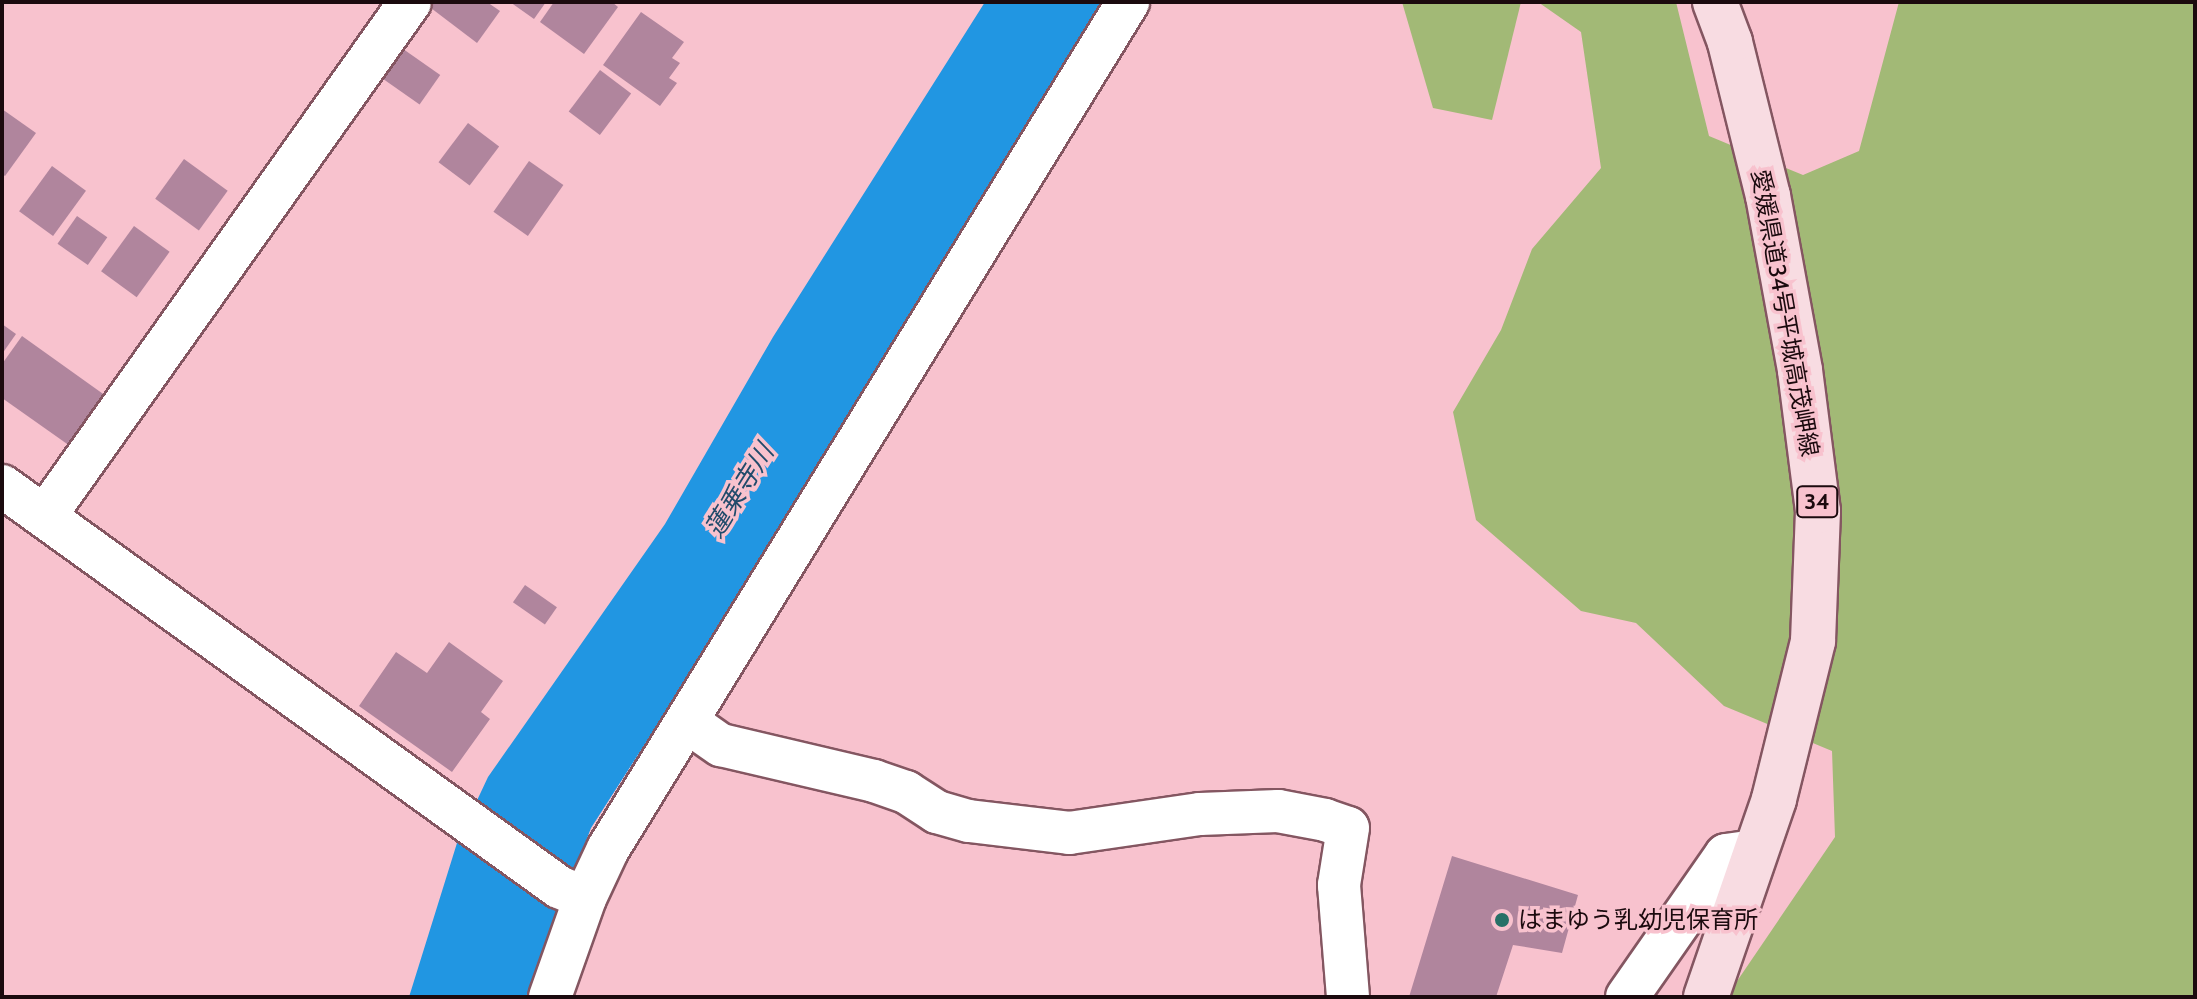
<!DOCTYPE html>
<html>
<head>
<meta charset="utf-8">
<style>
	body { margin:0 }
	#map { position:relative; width:2197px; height:999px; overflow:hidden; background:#f8c2ce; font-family:Cabin,"Noto Sans JP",sans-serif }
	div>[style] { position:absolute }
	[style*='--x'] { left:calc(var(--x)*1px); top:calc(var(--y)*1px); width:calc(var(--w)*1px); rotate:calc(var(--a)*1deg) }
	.green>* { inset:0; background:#a2b976 }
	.water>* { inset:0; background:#2196e2 }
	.building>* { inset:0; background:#b0859d; transform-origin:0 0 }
	.roads { filter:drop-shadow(2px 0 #845661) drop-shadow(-2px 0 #845661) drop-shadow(0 2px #845661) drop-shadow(0 -2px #845661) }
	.street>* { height:42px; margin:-21px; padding:0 21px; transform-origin:21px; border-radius:21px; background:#fff }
	.primary>* { height:44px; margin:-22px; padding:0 22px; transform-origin:22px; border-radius:22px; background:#f8dce2 }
	.dots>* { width:22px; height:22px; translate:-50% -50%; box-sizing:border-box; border:4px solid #f8c2ce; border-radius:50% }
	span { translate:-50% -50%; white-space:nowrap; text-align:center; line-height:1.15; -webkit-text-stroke:7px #f8c2ce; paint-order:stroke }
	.shield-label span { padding:2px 6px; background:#f8c2ce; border:2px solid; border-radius:6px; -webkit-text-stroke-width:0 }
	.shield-label { font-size:22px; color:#1b0a0e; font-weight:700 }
	.street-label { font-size:24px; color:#1b0a0e }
	.poi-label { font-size:24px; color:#1b0a0e }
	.left { translate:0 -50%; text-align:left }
	.water-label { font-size:26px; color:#214b6b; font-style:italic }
	.frame { position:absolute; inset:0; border:4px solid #1b0a0e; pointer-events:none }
</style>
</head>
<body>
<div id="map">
	<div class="green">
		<i style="clip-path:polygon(1402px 2px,1521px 2px,1492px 120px,1433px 108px)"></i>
		<i style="clip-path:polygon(1538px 2px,1676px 2px,1709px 136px,1803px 175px,1859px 151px,1899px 2px,2195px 2px,2195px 997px,1731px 997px,1731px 990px,1835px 837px,1832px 751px,1724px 706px,1636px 623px,1581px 611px,1476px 520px,1453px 412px,1501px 330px,1532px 249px,1601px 168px,1581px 32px)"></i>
	</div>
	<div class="water">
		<i style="clip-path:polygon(985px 2px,1113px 2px,865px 401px,591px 828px,526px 997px,409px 997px,457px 843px,488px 777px,665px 524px,773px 337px)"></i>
	</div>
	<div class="building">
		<i style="clip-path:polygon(423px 2px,487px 2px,500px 11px,477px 43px)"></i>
		<i style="clip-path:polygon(510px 2px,546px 2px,534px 19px)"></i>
		<i style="clip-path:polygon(554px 2px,612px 2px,618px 7px,584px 54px,540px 22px)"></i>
		<i style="clip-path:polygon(641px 12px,684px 42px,672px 58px,680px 63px,669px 78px,677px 83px,660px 106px,603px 65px)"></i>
		<i style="left:396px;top:44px;width:54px;height:36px;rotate:35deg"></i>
		<i style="left:600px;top:70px;width:39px;height:52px;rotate:37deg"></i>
		<i style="clip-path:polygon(2px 109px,36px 133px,5px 176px,2px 174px)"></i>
		<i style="left:468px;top:123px;width:39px;height:49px;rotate:37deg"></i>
		<i style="left:184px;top:159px;width:54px;height:49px;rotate:36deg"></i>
		<i style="left:529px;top:161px;width:42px;height:62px;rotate:35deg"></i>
		<i style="left:52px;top:166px;width:42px;height:56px;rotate:36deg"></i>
		<i style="left:77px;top:216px;width:37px;height:34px;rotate:35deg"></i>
		<i style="left:134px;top:226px;width:44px;height:56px;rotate:36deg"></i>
		<i style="clip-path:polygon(2px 324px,16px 334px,2px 354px)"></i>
		<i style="clip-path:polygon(22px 336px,106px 396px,70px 446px,2px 398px,2px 364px)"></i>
		<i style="left:525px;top:585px;width:39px;height:21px;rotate:35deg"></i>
		<i style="clip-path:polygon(449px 642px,503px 681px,481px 712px,490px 719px,452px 772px,359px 706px,396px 652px,427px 673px)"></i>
		<i style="clip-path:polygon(1452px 856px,1578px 895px,1562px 953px,1513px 945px,1496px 997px,1409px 997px)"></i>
	</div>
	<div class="roads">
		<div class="street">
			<i style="--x:2;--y:486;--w:686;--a:35.75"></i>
			<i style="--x:559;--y:887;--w:28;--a:23"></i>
			<i style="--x:45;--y:516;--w:630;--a:-54.62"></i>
			<i style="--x:689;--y:723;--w:39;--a:35"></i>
			<i style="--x:721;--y:745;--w:157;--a:13.2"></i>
			<i style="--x:874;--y:781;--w:34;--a:19"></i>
			<i style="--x:906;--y:792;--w:37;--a:33"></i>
			<i style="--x:937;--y:812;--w:33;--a:16"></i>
			<i style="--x:969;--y:821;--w:101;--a:6.8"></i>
			<i style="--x:1069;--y:833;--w:132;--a:-8.3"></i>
			<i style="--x:1200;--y:814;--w:78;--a:-2.2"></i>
			<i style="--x:1278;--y:811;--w:48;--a:10.8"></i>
			<i style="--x:1325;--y:820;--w:24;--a:19"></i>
			<i style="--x:1348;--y:828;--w:58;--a:99"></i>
			<i style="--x:1339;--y:885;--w:112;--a:85.4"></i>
			<i style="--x:550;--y:997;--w:105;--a:-70.5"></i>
			<i style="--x:585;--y:898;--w:54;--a:-64.9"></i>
			<i style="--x:608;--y:849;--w:994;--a:-58.45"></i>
			<i style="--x:1627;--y:997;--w:173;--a:-55.1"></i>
			<i style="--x:1726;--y:855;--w:29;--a:-8"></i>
		</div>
		<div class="primary">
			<i style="--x:1706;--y:997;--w:209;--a:-71"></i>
			<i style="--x:1774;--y:799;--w:163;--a:-76.1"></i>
			<i style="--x:1813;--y:641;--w:130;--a:-87.8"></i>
			<i style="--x:1818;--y:511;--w:142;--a:-97.3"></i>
			<i style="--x:1800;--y:370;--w:177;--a:-100.4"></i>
			<i style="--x:1768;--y:196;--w:159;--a:-103.9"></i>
			<i style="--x:1730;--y:42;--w:43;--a:-110.6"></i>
		</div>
	</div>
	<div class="dots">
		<i style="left:1502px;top:920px;background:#287067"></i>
	</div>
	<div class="shield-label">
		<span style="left:1817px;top:502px">34</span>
	</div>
	<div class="street-label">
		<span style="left:1785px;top:313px;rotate:80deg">愛媛県道34号平城高茂岬線</span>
	</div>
	<div class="poi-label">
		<span class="left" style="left:1518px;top:920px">はまゆう乳幼児保育所</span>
	</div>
	<div class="water-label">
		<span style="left:740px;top:491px;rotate:-58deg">蓮乗寺川</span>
	</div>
	<div class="frame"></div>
</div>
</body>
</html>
